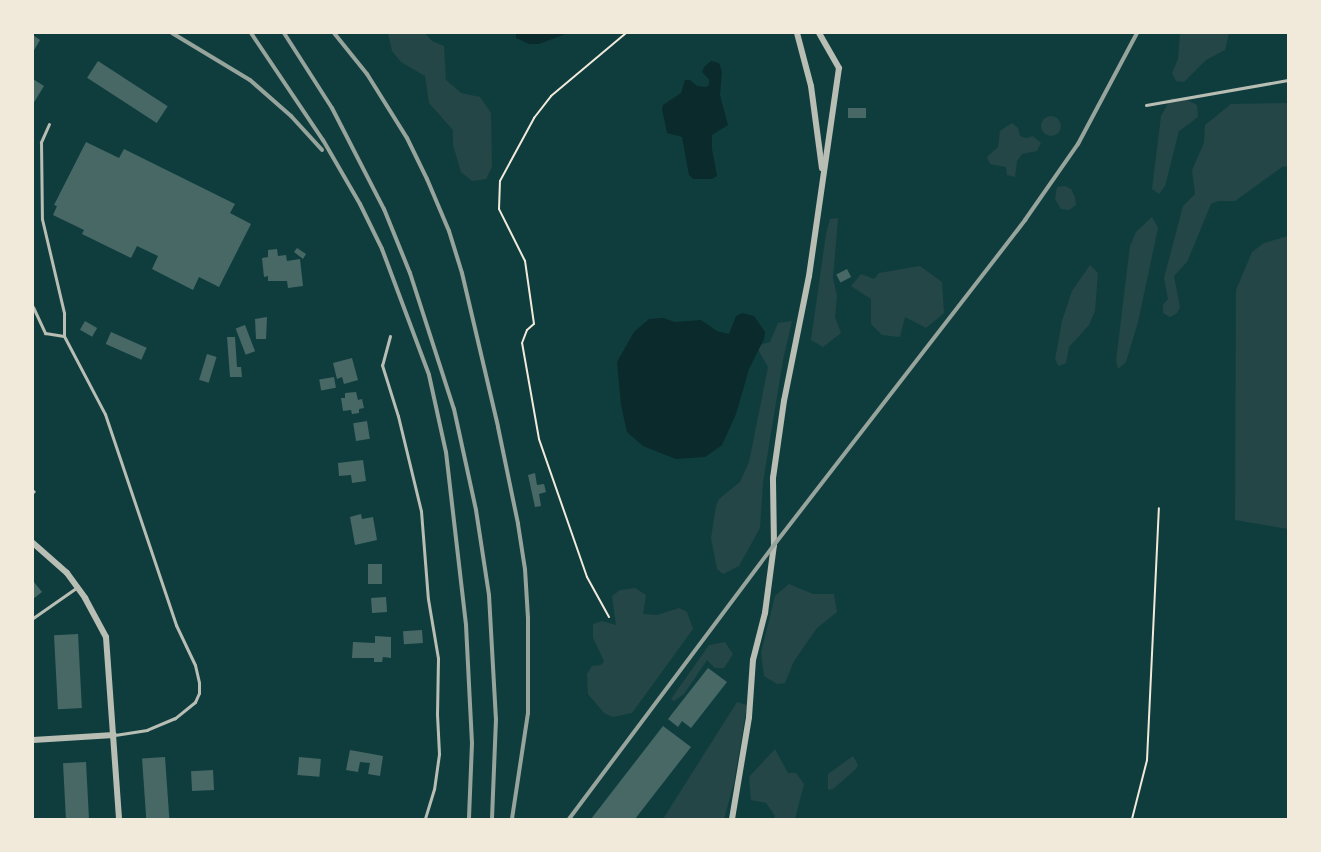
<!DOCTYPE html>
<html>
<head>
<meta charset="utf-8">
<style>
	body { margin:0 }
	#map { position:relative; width:1321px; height:852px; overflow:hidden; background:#0f3d3e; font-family:"Exo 2",sans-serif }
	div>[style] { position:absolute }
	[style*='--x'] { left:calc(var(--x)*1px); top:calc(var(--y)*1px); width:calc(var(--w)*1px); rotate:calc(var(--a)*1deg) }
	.green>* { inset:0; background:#244646 }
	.round { border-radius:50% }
	.water>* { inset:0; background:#0a2a2b }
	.building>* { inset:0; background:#486865; transform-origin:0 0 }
	.path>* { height:2px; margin:-1px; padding:0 1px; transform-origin:1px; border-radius:1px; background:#f1e9da }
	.service>* { height:3px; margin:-1.5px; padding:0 1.5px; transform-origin:1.5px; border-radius:1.5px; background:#b8beb3 }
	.minor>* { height:6px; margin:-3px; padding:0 3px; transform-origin:3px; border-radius:3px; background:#b8beb3 }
	.rail>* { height:4px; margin:-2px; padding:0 2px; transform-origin:2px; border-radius:2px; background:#97a49c }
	span { translate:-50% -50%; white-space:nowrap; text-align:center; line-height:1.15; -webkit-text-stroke:4.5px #f1e9da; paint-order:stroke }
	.frame { position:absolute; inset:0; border:34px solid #f1e9da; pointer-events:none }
</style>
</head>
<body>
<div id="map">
	<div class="green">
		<i style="clip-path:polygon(388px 33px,425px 33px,432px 41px,444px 46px,446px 80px,461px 93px,480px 97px,491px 113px,492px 167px,486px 179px,472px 181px,461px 172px,453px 145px,453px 130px,429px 103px,425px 76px,401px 62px,392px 51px)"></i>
		<i style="clip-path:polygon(1180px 33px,1229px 33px,1225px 50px,1206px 60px,1184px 82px,1176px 81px,1172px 73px,1178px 59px)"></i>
		<i style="clip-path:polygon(1171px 98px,1187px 100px,1197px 105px,1198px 117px,1179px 131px,1165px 186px,1159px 194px,1152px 189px,1161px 116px)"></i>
		<i style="clip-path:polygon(1288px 103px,1288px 166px,1282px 167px,1235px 201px,1218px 201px,1211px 204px,1187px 262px,1174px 276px,1180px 307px,1177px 313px,1170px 317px,1163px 313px,1163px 305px,1168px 299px,1164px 278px,1183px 206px,1195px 194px,1192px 170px,1204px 143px,1205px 125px,1231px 104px)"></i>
		<i class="round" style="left:1041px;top:116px;width:20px;height:20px"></i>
		<i style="clip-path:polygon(1012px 123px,1018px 128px,1020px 136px,1026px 138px,1033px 136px,1041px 143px,1037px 151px,1022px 154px,1017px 161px,1015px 177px,1007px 175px,1006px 167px,990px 164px,987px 157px,998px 147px,1000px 131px)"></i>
		<i style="clip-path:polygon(1065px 186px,1071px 189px,1075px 197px,1076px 205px,1069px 210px,1061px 209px,1055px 199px,1057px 187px)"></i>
		<i style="clip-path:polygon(1152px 217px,1158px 228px,1138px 322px,1126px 362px,1118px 369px,1116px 361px,1130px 246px,1136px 232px)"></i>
		<i style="clip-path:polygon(838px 218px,833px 278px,837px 296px,835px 317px,841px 333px,823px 347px,811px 340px,826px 234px,830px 219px)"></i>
		<i style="clip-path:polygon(1288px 236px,1288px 529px,1235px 520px,1236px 290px,1252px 252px,1264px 243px)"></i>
		<i style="clip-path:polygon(1090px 265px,1098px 273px,1095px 311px,1089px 325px,1069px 347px,1066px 363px,1059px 366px,1055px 360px,1062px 321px,1072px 291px)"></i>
		<i style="clip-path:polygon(920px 266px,942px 282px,944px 313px,926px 328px,905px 317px,900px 337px,882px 335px,871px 324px,871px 299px,851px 286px,861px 274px,874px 279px,879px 273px)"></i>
		<i style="clip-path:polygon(792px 321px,783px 360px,763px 482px,760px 528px,739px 566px,723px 574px,717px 569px,711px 538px,716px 506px,719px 499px,740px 482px,749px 462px,768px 367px,756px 346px,770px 342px,778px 323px)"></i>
		<i style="clip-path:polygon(789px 584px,813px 594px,834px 594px,837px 612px,817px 628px,794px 661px,785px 683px,777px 684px,764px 676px,761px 653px,775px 596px)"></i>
		<i style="clip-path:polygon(635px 588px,646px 595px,643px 614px,657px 615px,679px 608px,687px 612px,693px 629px,632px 713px,613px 717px,604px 713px,588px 694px,587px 674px,592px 666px,601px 665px,604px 661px,593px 638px,593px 624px,602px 621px,616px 625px,612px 596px,620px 590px)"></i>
		<i style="clip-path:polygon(725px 642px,733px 654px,724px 668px,715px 668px,707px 660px,684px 694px,674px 701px,671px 699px,709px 645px)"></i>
		<i style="clip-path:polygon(737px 702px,747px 705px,734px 783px,724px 819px,663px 819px)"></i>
		<i style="clip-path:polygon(775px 749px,788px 773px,796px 773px,804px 784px,795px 819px,774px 819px,775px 816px,766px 803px,751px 800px,749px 777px)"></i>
		<i style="clip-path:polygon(853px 756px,858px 765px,855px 770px,833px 789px,828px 790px,828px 774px)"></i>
	</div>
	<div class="water">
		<i style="clip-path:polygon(516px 33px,568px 33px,539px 44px,529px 44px,516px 38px)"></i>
		<i style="clip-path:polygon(711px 61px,719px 63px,722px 72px,720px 95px,728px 125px,712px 135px,712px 149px,717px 176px,712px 179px,693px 179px,689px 175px,682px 137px,667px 133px,662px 109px,663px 105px,681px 93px,685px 80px,690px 80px,697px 86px,706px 87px,709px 85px,709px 79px,702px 72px,704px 67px)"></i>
		<i style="clip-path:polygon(742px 313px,754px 316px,765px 332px,764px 339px,749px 369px,736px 414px,722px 445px,705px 457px,676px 459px,643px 446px,627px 432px,621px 405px,617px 362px,634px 332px,649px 319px,663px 318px,675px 322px,701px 320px,717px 331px,729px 334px,736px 316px)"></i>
	</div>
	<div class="building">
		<i style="clip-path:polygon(33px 35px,40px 40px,33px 52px)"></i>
		<i style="left:98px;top:61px;width:83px;height:20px;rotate:33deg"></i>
		<i style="clip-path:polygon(33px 79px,44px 86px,33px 104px)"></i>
		<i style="left:848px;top:108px;width:18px;height:10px"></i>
		<i style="clip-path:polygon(86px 142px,119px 158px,124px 149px,235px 204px,230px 213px,251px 224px,219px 287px,199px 277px,193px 290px,152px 269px,158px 256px,137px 246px,131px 258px,82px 234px,84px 230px,53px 215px,57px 206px,54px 205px)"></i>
		<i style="clip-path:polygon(297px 248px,306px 254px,303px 259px,294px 252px)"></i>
		<i style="clip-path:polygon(277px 249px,278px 256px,286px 255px,287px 261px,300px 259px,303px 286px,288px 288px,287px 281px,268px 281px,268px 276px,264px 277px,262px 258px,268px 257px,268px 250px)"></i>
		<i style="left:847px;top:269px;width:9px;height:12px;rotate:63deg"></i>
		<i style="clip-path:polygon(267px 317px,266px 339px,256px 339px,255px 319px)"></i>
		<i style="left:85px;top:321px;width:14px;height:10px;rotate:30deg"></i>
		<i style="left:245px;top:325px;width:28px;height:10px;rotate:69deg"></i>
		<i style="left:111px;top:332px;width:39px;height:13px;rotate:24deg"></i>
		<i style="clip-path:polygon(227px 337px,235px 337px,237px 367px,241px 367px,242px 377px,230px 377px)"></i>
		<i style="left:207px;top:354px;width:10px;height:27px;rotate:17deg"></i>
		<i style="clip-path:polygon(352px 358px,358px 380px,344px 384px,342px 377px,337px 379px,333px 363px)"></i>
		<i style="left:334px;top:377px;width:11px;height:15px;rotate:80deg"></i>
		<i style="clip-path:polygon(356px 392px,358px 400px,362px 399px,364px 408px,359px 409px,359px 413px,352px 414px,351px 410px,343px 411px,341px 398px,345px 398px,345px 393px)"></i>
		<i style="left:367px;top:421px;width:18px;height:14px;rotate:81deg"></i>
		<i style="clip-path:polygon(363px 460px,366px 481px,352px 483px,351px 475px,339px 476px,338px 463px)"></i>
		<i style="clip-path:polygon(535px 473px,537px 485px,544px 484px,546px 492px,539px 494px,541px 506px,535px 507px,528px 475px)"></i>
		<i style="clip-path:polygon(361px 514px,362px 519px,373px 517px,377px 540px,355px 545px,350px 517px)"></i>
		<i style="left:368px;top:564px;width:14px;height:20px"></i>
		<i style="clip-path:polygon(33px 581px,42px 592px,33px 599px)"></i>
		<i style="left:386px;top:597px;width:15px;height:15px;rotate:86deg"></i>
		<i style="left:422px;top:630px;width:13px;height:19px;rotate:86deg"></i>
		<i style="left:78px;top:634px;width:74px;height:24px;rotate:87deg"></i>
		<i style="clip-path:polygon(375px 636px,391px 637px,391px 658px,383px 657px,382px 662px,374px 662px,374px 658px,352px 658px,353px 642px,375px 643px)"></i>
		<i style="clip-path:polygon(708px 668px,727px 682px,691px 728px,682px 721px,678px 727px,668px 719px)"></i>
		<i style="clip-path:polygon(663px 726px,691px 747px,635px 819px,591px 819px)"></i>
		<i style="clip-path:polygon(350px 750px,383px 756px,380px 776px,368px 774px,370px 763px,360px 762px,358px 772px,346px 770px)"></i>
		<i style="left:165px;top:757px;width:62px;height:23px;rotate:86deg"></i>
		<i style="left:299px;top:757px;width:22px;height:18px;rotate:5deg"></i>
		<i style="left:86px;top:762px;width:57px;height:23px;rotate:87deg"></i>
		<i style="left:213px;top:770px;width:20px;height:22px;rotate:87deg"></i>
	</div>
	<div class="path">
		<i style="--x:609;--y:617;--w:46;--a:-118.8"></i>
		<i style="--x:587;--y:577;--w:146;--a:-109.2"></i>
		<i style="--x:539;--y:439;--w:97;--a:-100"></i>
		<i style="--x:522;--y:343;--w:14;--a:-69"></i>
		<i style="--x:527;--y:330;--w:9;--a:-41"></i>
		<i style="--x:534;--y:324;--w:64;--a:-98.1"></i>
		<i style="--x:525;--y:261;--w:58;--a:-116.6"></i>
		<i style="--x:499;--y:209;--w:28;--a:-88"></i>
		<i style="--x:500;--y:181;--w:72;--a:-61.6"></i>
		<i style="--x:534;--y:118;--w:28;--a:-52"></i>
		<i style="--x:551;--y:96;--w:98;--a:-40"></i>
		<i style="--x:1132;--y:819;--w:61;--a:-75.7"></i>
		<i style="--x:1147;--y:760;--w:252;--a:-87.3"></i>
	</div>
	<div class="service">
		<i style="--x:1146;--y:105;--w:144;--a:-10"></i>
		<i style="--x:49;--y:124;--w:20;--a:114"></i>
		<i style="--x:41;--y:142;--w:77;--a:89.3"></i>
		<i style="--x:42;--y:219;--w:97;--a:76.8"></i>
		<i style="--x:64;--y:313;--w:23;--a:90"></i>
		<i style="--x:64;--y:336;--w:88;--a:62.3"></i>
		<i style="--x:105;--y:414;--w:223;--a:71.4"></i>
		<i style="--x:176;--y:625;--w:44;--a:64.6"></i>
		<i style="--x:195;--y:665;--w:18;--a:77"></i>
		<i style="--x:199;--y:683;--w:10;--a:90"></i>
		<i style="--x:199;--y:693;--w:10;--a:114"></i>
		<i style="--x:195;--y:702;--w:26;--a:141"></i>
		<i style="--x:175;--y:718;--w:30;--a:157"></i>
		<i style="--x:147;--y:730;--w:31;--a:171"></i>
		<i style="--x:33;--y:307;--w:29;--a:65"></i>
		<i style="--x:45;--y:333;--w:19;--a:9"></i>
		<i style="--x:390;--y:336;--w:30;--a:105"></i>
		<i style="--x:382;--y:365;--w:53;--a:72.6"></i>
		<i style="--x:398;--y:416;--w:98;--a:76.4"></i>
		<i style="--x:421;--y:511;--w:88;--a:85.5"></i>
		<i style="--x:428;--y:599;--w:60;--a:80.4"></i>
		<i style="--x:438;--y:658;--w:56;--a:91"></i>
		<i style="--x:437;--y:714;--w:40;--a:87.1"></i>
		<i style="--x:439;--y:754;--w:35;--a:98"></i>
		<i style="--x:434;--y:789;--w:31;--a:107"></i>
		<i style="--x:33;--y:492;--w:1;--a:-45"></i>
		<i style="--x:33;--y:618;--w:52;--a:-34.9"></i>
	</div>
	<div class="minor">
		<i style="--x:797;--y:33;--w:55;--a:75.2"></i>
		<i style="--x:811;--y:86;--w:83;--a:82.4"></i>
		<i style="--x:33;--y:543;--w:45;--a:41.4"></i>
		<i style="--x:67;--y:573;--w:31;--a:54"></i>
		<i style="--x:85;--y:598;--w:44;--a:61.7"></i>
		<i style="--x:106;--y:637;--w:182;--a:85.9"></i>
		<i style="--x:33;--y:740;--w:81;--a:-3.5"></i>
		<i style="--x:732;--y:819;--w:103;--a:-80.5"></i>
		<i style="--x:749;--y:717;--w:57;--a:-86"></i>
		<i style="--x:753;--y:660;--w:49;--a:-75.7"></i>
		<i style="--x:765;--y:613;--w:69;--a:-82.5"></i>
		<i style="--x:774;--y:545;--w:67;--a:-90.9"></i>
		<i style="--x:773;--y:478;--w:78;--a:-81.9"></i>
		<i style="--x:784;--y:401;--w:127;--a:-78.7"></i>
		<i style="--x:809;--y:276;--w:210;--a:-81.8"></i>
		<i style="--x:839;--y:68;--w:40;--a:-119.7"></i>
	</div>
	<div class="rail">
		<i style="--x:172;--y:33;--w:91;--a:31.1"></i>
		<i style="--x:250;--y:80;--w:55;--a:41.3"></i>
		<i style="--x:291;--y:116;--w:46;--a:47.6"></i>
		<i style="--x:251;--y:33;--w:129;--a:56.1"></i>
		<i style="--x:323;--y:140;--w:74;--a:60"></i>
		<i style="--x:360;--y:204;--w:50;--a:63.9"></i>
		<i style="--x:382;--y:249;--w:134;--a:69.5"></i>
		<i style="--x:429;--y:375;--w:79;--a:77.6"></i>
		<i style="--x:446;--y:452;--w:174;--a:83.4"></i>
		<i style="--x:466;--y:625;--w:118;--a:87.1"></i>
		<i style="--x:472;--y:743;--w:76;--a:92.3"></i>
		<i style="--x:284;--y:33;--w:89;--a:57.4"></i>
		<i style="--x:332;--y:108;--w:114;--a:62.8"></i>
		<i style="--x:384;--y:209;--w:69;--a:67.9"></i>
		<i style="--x:410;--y:273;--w:143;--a:72.1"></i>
		<i style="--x:454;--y:409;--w:103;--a:77.7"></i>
		<i style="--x:476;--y:510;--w:86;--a:81.3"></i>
		<i style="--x:489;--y:595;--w:124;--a:86.8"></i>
		<i style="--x:496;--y:719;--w:100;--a:92.3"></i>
		<i style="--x:334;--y:33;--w:53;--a:51.2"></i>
		<i style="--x:367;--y:74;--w:75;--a:58"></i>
		<i style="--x:407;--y:138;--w:46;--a:64"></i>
		<i style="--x:427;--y:179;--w:56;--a:67.1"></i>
		<i style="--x:449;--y:231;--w:44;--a:72.8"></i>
		<i style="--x:462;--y:273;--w:158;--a:76.8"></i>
		<i style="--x:498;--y:427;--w:99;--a:78.3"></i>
		<i style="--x:518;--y:524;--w:46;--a:81.2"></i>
		<i style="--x:525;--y:569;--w:49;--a:86.5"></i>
		<i style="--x:528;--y:618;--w:95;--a:90"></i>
		<i style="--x:528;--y:713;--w:107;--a:98.6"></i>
		<i style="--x:569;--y:819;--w:342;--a:-53.2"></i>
		<i style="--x:774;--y:545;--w:411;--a:-52.3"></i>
		<i style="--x:1025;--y:220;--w:93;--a:-55.1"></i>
		<i style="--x:1078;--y:144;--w:126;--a:-62"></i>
	</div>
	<div class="frame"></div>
</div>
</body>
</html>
